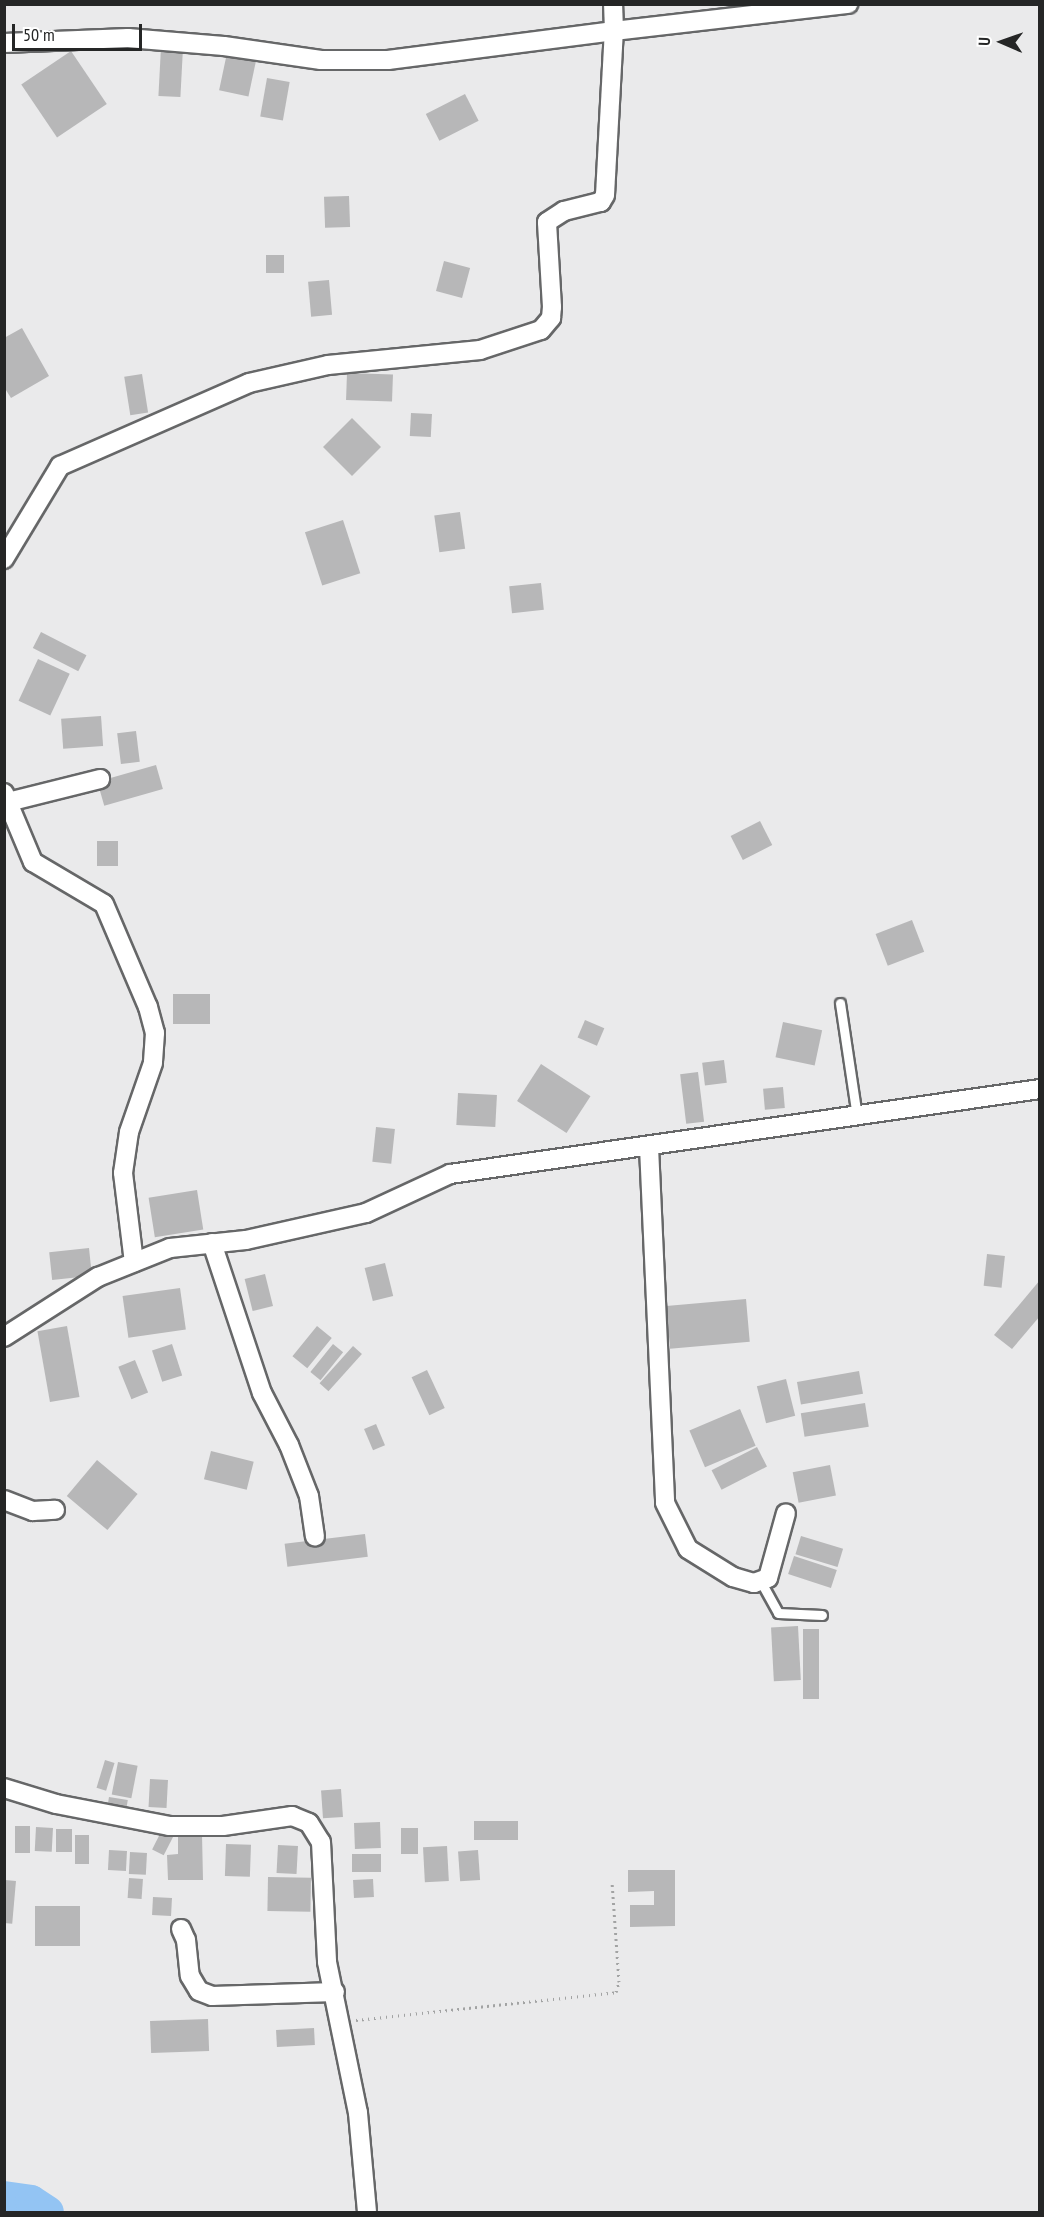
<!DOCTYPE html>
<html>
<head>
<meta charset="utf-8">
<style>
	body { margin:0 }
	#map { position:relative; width:1044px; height:2217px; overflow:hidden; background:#eaeaeb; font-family:"PT Sans Narrow",sans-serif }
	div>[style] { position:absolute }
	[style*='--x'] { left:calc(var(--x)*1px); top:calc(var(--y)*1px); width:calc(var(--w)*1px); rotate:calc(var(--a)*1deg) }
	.river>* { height:32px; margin:-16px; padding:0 16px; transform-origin:16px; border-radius:16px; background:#93c4f3 }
	.building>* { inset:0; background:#b7b7b8; transform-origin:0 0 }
	.path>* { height:3px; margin-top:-1.5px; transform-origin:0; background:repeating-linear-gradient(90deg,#a2a3a3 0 1.5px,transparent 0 6px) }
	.roads { filter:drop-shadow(2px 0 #666768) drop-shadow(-2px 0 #666768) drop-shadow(0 2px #666768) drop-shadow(0 -2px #666768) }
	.service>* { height:9px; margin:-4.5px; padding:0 4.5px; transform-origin:4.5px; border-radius:4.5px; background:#fff }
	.minor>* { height:18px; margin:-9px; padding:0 9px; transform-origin:9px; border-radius:9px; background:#fff }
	span { translate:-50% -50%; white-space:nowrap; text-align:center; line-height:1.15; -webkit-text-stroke:4.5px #fff; paint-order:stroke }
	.frame { position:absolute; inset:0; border:6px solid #252626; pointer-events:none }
	.north { position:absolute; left:972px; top:12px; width:60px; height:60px; -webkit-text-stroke:4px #fff; paint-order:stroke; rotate:272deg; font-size:16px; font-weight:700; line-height:24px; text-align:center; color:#252626 }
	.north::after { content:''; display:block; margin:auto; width:21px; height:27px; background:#252626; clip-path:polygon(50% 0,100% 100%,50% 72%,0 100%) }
	.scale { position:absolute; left:12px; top:24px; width:130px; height:27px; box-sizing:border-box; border:3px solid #252626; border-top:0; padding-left:8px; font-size:18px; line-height:21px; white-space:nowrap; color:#252626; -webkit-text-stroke:4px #fff; paint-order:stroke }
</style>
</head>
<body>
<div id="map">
	<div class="river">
		<i style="--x:4;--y:2197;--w:27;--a:8"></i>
		<i style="--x:31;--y:2201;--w:20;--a:33"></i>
	</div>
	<div class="building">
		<i style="left:161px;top:47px;width:22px;height:49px;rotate:3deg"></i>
		<i style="left:71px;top:51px;width:64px;height:60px;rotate:56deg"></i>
		<i style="left:227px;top:53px;width:30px;height:38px;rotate:12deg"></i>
		<i style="left:267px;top:78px;width:23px;height:39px;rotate:10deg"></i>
		<i style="left:465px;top:94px;width:30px;height:44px;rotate:63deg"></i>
		<i style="left:349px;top:196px;width:31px;height:25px;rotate:88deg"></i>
		<i style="left:266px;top:255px;width:18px;height:18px"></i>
		<i style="left:444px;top:261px;width:27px;height:31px;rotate:15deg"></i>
		<i style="left:329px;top:280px;width:35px;height:21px;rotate:85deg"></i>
		<i style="clip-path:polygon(22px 328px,49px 376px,11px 398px,4px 387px,4px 338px)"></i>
		<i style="left:347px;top:373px;width:46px;height:27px;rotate:2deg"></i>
		<i style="left:142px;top:374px;width:39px;height:18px;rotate:81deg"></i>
		<i style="left:411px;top:413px;width:21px;height:23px;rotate:3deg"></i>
		<i style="left:352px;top:418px;width:41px;height:41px;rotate:45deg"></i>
		<i style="left:460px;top:512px;width:37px;height:26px;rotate:82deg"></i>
		<i style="left:343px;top:520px;width:56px;height:40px;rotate:72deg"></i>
		<i style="left:541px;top:583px;width:27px;height:32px;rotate:84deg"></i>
		<i style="left:41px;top:632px;width:51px;height:18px;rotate:27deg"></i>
		<i style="left:38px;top:659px;width:35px;height:46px;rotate:25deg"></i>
		<i style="left:101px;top:716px;width:30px;height:40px;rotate:86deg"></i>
		<i style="left:136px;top:731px;width:31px;height:19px;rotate:83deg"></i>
		<i style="left:156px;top:765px;width:25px;height:61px;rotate:74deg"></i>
		<i style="left:760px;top:821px;width:27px;height:33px;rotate:63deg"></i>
		<i style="left:118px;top:841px;width:25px;height:21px;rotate:90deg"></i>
		<i style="left:912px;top:920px;width:34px;height:39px;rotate:69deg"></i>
		<i style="left:210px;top:994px;width:30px;height:37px;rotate:90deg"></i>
		<i style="left:585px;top:1020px;width:21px;height:19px;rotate:23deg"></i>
		<i style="left:783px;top:1022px;width:40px;height:36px;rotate:12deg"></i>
		<i style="left:724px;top:1060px;width:23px;height:22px;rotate:83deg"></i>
		<i style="left:541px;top:1064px;width:59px;height:44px;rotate:33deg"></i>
		<i style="left:698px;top:1072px;width:50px;height:18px;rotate:83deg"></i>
		<i style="left:783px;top:1087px;width:21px;height:20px;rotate:85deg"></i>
		<i style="left:458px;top:1093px;width:39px;height:32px;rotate:3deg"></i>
		<i style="left:376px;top:1127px;width:19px;height:35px;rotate:6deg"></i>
		<i style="left:197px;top:1190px;width:40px;height:49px;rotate:81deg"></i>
		<i style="left:89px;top:1248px;width:28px;height:40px;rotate:84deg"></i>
		<i style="left:987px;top:1254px;width:18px;height:32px;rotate:6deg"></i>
		<i style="left:385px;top:1263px;width:34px;height:21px;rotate:76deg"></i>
		<i style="left:265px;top:1274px;width:33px;height:21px;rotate:76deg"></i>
		<i style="clip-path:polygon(1040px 1280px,1040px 1316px,1012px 1349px,994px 1335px)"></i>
		<i style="left:180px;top:1288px;width:42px;height:58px;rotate:82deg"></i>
		<i style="left:746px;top:1299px;width:43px;height:80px;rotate:85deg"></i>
		<i style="left:67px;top:1326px;width:72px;height:30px;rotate:80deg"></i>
		<i style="left:317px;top:1326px;width:19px;height:39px;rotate:39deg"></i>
		<i style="left:172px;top:1344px;width:33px;height:21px;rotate:72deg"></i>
		<i style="left:333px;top:1344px;width:13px;height:36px;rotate:39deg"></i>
		<i style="left:353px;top:1346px;width:12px;height:50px;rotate:42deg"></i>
		<i style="left:135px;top:1360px;width:35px;height:18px;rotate:68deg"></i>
		<i style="left:427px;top:1370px;width:42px;height:17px;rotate:65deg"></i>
		<i style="left:859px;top:1371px;width:23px;height:63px;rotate:80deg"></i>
		<i style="left:786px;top:1379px;width:38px;height:30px;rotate:76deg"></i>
		<i style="left:865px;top:1403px;width:24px;height:65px;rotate:81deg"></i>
		<i style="left:740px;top:1409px;width:40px;height:55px;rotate:67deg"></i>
		<i style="left:376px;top:1424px;width:23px;height:13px;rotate:67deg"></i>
		<i style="left:757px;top:1447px;width:22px;height:51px;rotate:63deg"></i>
		<i style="left:211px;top:1451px;width:44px;height:29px;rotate:14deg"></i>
		<i style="left:97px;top:1460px;width:53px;height:47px;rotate:40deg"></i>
		<i style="left:830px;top:1465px;width:31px;height:38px;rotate:79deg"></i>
		<i style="left:365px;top:1534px;width:23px;height:81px;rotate:83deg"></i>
		<i style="left:801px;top:1536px;width:44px;height:19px;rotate:17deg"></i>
		<i style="left:794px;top:1556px;width:45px;height:19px;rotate:18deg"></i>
		<i style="left:798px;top:1626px;width:54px;height:27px;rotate:87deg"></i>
		<i style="left:803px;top:1629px;width:16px;height:70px"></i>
		<i style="left:105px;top:1760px;width:10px;height:29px;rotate:17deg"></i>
		<i style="left:118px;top:1762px;width:20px;height:33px;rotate:11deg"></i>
		<i style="left:150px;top:1779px;width:18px;height:28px;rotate:3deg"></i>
		<i style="left:341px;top:1789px;width:28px;height:20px;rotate:86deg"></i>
		<i style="left:109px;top:1797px;width:19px;height:11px;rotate:9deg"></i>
		<i style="left:474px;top:1821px;width:44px;height:19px"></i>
		<i style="left:380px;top:1822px;width:26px;height:26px;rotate:88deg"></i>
		<i style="left:15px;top:1826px;width:15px;height:27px"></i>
		<i style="left:36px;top:1827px;width:17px;height:24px;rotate:3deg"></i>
		<i style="left:163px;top:1828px;width:13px;height:24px;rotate:27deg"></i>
		<i style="left:401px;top:1828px;width:17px;height:26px"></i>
		<i style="left:56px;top:1829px;width:16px;height:23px"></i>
		<i style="clip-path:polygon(178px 1834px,202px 1834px,203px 1880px,168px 1880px,167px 1855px,178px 1854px)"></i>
		<i style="left:75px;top:1835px;width:14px;height:29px"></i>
		<i style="left:226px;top:1844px;width:25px;height:32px;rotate:2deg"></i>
		<i style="left:278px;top:1845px;width:20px;height:28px;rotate:3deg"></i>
		<i style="left:447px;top:1846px;width:35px;height:24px;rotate:87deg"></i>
		<i style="left:109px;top:1850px;width:18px;height:20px;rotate:3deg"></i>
		<i style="left:478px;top:1850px;width:30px;height:20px;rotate:86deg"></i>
		<i style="left:130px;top:1852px;width:17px;height:22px;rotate:3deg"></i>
		<i style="left:352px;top:1854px;width:29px;height:18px"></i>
		<i style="clip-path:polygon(628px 1870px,675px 1870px,675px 1926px,630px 1927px,630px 1905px,654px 1905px,654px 1891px,628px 1892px)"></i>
		<i style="left:268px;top:1877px;width:43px;height:34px;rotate:1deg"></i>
		<i style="left:129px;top:1878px;width:14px;height:20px;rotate:4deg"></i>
		<i style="left:373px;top:1879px;width:18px;height:20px;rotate:87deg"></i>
		<i style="left:5px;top:1880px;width:11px;height:43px;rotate:5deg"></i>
		<i style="left:153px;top:1897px;width:19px;height:18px;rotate:3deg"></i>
		<i style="left:35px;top:1906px;width:45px;height:40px"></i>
		<i style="left:208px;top:2019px;width:32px;height:58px;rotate:88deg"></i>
		<i style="left:314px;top:2028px;width:17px;height:38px;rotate:87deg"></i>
	</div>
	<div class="path">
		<i style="--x:356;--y:2020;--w:262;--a:-6.1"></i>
		<i style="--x:616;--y:1992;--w:10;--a:-73"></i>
		<i style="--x:619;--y:1982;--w:99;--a:-94"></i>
	</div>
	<div class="roads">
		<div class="service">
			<i style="--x:840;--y:1003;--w:115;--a:81.5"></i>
			<i style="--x:761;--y:1582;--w:35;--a:61"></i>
			<i style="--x:778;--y:1613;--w:44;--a:2.6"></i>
		</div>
		<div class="minor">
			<i style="--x:4;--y:43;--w:124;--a:-2.3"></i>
			<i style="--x:128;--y:38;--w:96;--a:4.8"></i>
			<i style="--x:224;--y:46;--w:98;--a:8.2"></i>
			<i style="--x:321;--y:60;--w:67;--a:0"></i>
			<i style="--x:388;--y:60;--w:228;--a:-7.3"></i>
			<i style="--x:614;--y:31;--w:27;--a:-92"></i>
			<i style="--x:4;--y:559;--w:109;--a:-58.9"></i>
			<i style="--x:60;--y:466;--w:206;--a:-23.7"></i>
			<i style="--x:249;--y:383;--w:81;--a:-12.8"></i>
			<i style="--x:328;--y:365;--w:153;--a:-5.6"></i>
			<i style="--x:480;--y:350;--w:64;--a:-18.2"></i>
			<i style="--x:541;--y:330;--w:16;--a:-50"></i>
			<i style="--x:551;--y:318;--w:11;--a:-85"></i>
			<i style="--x:552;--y:307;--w:85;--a:-93.4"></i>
			<i style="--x:547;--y:222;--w:20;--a:-33"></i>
			<i style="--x:564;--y:211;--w:38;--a:-14"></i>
			<i style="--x:601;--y:202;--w:8;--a:-60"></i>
			<i style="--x:605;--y:195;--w:164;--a:-86.9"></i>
			<i style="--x:614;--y:31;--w:236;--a:-6.6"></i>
			<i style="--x:4;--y:793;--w:75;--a:67.2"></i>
			<i style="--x:33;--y:862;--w:82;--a:30.6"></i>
			<i style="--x:104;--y:904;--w:112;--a:66.9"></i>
			<i style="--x:148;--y:1007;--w:27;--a:75"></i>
			<i style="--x:155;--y:1033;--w:30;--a:94"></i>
			<i style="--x:153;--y:1063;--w:73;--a:109.2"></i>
			<i style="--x:129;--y:1132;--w:41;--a:98.3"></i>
			<i style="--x:123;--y:1173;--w:90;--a:83"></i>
			<i style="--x:8;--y:802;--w:95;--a:-14"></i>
			<i style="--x:649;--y:1147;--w:356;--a:87.4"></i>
			<i style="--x:665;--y:1503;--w:51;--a:63.4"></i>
			<i style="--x:688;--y:1549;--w:53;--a:31.9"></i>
			<i style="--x:733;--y:1577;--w:22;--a:16"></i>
			<i style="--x:754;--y:1583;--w:15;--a:-20"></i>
			<i style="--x:768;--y:1578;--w:67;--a:-74.5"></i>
			<i style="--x:212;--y:1243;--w:158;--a:71.6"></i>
			<i style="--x:262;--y:1393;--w:59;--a:62.6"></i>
			<i style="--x:289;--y:1445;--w:55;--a:68.6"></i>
			<i style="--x:309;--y:1496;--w:41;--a:81.7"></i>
			<i style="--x:4;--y:1337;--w:112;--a:-32.6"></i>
			<i style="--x:98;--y:1277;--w:78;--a:-21.9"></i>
			<i style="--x:170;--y:1248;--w:76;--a:-6"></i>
			<i style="--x:246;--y:1240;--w:123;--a:-12.7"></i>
			<i style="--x:366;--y:1213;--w:93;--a:-24.9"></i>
			<i style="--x:450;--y:1174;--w:596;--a:-8.2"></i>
			<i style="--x:4;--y:1500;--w:31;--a:21"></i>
			<i style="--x:33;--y:1511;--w:22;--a:-3"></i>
			<i style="--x:4;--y:1788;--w:54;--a:17.1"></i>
			<i style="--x:56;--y:1804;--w:115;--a:11"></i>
			<i style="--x:169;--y:1826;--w:54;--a:0"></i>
			<i style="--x:223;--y:1826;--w:70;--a:-8.2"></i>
			<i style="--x:292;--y:1816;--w:18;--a:22"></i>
			<i style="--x:309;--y:1823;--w:22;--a:58"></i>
			<i style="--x:321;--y:1842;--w:120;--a:87.1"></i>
			<i style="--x:327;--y:1962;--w:154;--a:78.4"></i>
			<i style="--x:358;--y:2113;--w:99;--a:84.8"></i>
			<i style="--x:181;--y:1929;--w:12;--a:66"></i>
			<i style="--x:186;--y:1940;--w:36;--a:84"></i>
			<i style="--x:190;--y:1976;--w:17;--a:59"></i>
			<i style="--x:199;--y:1991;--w:14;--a:21"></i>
			<i style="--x:212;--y:1996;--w:123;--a:-1.9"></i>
		</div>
	</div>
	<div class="frame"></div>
	<div class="north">U</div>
	<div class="scale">50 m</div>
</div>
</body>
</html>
